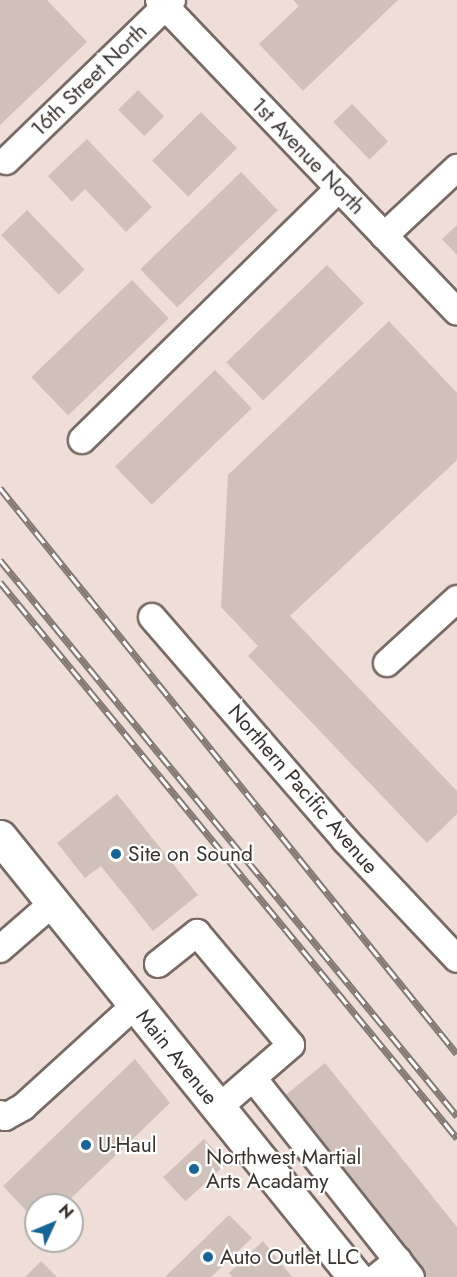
<!DOCTYPE html>
<html>
<head>
<meta charset="utf-8">
<style>
	body { margin:0 }
	#map { position:relative; width:457px; height:1277px; overflow:hidden; background:#eeded7; font-family:Jost,sans-serif }
	div>[style] { position:absolute }
	[style*='--x'] { left:calc(var(--x)*1px); top:calc(var(--y)*1px); width:calc(var(--w)*1px); rotate:calc(var(--a)*1deg) }
	.building>* { inset:0; background:#cfc0b9; transform-origin:0 0 }
	.roads { filter:drop-shadow(2px 0 #786a64) drop-shadow(-2px 0 #786a64) drop-shadow(0 2px #786a64) drop-shadow(0 -2px #786a64) }
	.minor>* { height:26px; margin:-13px; padding:0 13px; transform-origin:13px; border-radius:13px; background:#fff }
	.major>* { height:33px; margin:-16.5px; padding:0 16.5px; transform-origin:16.5px; border-radius:16.5px; background:#fff }
	.rail>* { height:7px; margin-top:-3.5px; transform-origin:0; background:repeating-linear-gradient(90deg,#fff 0 14px,#837974 0 28px); box-sizing:border-box; border-block:2px solid #837974 }
	.dots>* { width:16px; height:16px; translate:-50% -50%; box-sizing:border-box; border:3px solid #fff; border-radius:50% }
	span { translate:-50% -50%; white-space:nowrap; text-align:center; line-height:1.15; -webkit-text-stroke:4.5px #fff; paint-order:stroke }
	.street-label { font-size:21px; color:#393330 }
	.poi-label { font-size:21px; color:#393330 }
	.left { translate:0 -50%; text-align:left }
	.north { position:absolute; left:24px; top:1193px; width:60px; height:60px; box-sizing:border-box; background:#fff; border:2px solid #b0adac; border-radius:50%; rotate:46deg; font-size:16px; font-weight:700; line-height:24px; text-align:center; color:#393330 }
	.north::after { content:''; display:block; margin:auto; width:21px; height:27px; background:#176598; clip-path:polygon(50% 0,100% 100%,50% 72%,0 100%) }
</style>
</head>
<body>
<div id="map">
	<div class="building">
		<i style="clip-path:polygon(0 0,47px 0,87px 42px,0 125px)"></i>
		<i style="clip-path:polygon(293px 0,398px 0,303px 91px,259px 44px,299px 6px)"></i>
		<i style="left:138px;top:90px;width:37px;height:28px;rotate:45deg"></i>
		<i style="left:352px;top:104px;width:52px;height:26px;rotate:46deg"></i>
		<i style="left:201px;top:112px;width:51px;height:69px;rotate:45deg"></i>
		<i style="clip-path:polygon(87px 139px,152px 207px,126px 232px,85px 189px,72px 202px,48px 176px)"></i>
		<i style="left:241px;top:172px;width:53px;height:140px;rotate:46deg"></i>
		<i style="left:27px;top:210px;width:83px;height:36px;rotate:46deg"></i>
		<i style="clip-path:polygon(457px 225px,457px 255px,442px 239px)"></i>
		<i style="left:327px;top:265px;width:53px;height:140px;rotate:46deg"></i>
		<i style="left:132px;top:280px;width:53px;height:140px;rotate:46deg"></i>
		<i style="clip-path:polygon(389px 321px,457px 393px,457px 460px,290px 616px,457px 791px,457px 814px,427px 843px,248px 656px,258px 646px,221px 607px,228px 475px)"></i>
		<i style="left:215px;top:370px;width:53px;height:139px;rotate:46deg"></i>
		<i style="clip-path:polygon(117px 794px,198px 895px,153px 931px,101px 866px,85px 878px,57px 843px)"></i>
		<i style="clip-path:polygon(135px 1059px,170px 1103px,64px 1205px,36px 1205px,36px 1221px,3px 1186px)"></i>
		<i style="clip-path:polygon(325px 1063px,457px 1227px,457px 1277px,427px 1277px,282px 1098px)"></i>
		<i style="left:204px;top:1139px;width:33px;height:56px;rotate:47deg"></i>
		<i style="clip-path:polygon(229px 1215px,252px 1238px,211px 1277px,165px 1277px)"></i>
		<i style="clip-path:polygon(263px 1241px,292px 1277px,232px 1277px,229px 1273px)"></i>
		<i style="clip-path:polygon(41px 1261px,57px 1277px,25px 1277px)"></i>
	</div>
	<div class="roads">
		<div class="minor">
			<i style="--x:159;--y:0;--w:431;--a:46.3"></i>
			<i style="--x:6;--y:161;--w:231;--a:-44.1"></i>
			<i style="--x:384;--y:236;--w:100;--a:-43"></i>
			<i style="--x:82;--y:440;--w:360;--a:-44.4"></i>
			<i style="--x:152;--y:617;--w:295;--a:49.1"></i>
			<i style="--x:345;--y:840;--w:163;--a:46.7"></i>
			<i style="--x:387;--y:663;--w:95;--a:-42.4"></i>
			<i style="--x:0;--y:949;--w:70;--a:-41"></i>
			<i style="--x:158;--y:964;--w:50;--a:-38.5"></i>
			<i style="--x:197;--y:933;--w:146;--a:50"></i>
			<i style="--x:291;--y:1045;--w:96;--a:139.2"></i>
			<i style="--x:253;--y:1078;--w:254;--a:51.6"></i>
			<i style="--x:0;--y:1114;--w:6;--a:31"></i>
			<i style="--x:5;--y:1117;--w:21;--a:-29"></i>
			<i style="--x:23;--y:1107;--w:151;--a:-42.3"></i>
			<i style="--x:377;--y:1277;--w:27;--a:-39"></i>
		</div>
		<div class="major">
			<i style="--x:0;--y:837;--w:565;--a:51.1"></i>
		</div>
	</div>
	<div class="rail">
		<i style="--x:0;--y:488;--w:727;--a:51.08"></i>
		<i style="--x:0;--y:560;--w:720;--a:50.58"></i>
		<i style="--x:0;--y:582;--w:720;--a:50.58"></i>
	</div>
	<div class="dots">
		<i style="left:116px;top:854px;background:#176598"></i>
		<i style="left:86px;top:1145px;background:#176598"></i>
		<i style="left:194px;top:1169px;background:#176598"></i>
		<i style="left:208px;top:1257px;background:#176598"></i>
	</div>
	<div class="street-label">
		<span style="left:89px;top:80px;rotate:-44deg">16th Street North</span>
		<span style="left:308px;top:156px;rotate:46deg">1st Avenue North</span>
		<span style="left:303px;top:789px;rotate:49deg">Northern Pacific Avenue</span>
		<span style="left:177px;top:1057px;rotate:51deg">Main Avenue</span>
	</div>
	<div class="poi-label">
		<span class="left" style="left:128px;top:854px">Site on Sound</span>
		<span class="left" style="left:98px;top:1145px">U-Haul</span>
		<span class="left" style="left:206px;top:1169px">Northwest Martial<br>Arts Acadamy</span>
		<span class="left" style="left:220px;top:1257px">Auto Outlet LLC</span>
	</div>
	<div class="north">N</div>
</div>
</body>
</html>
